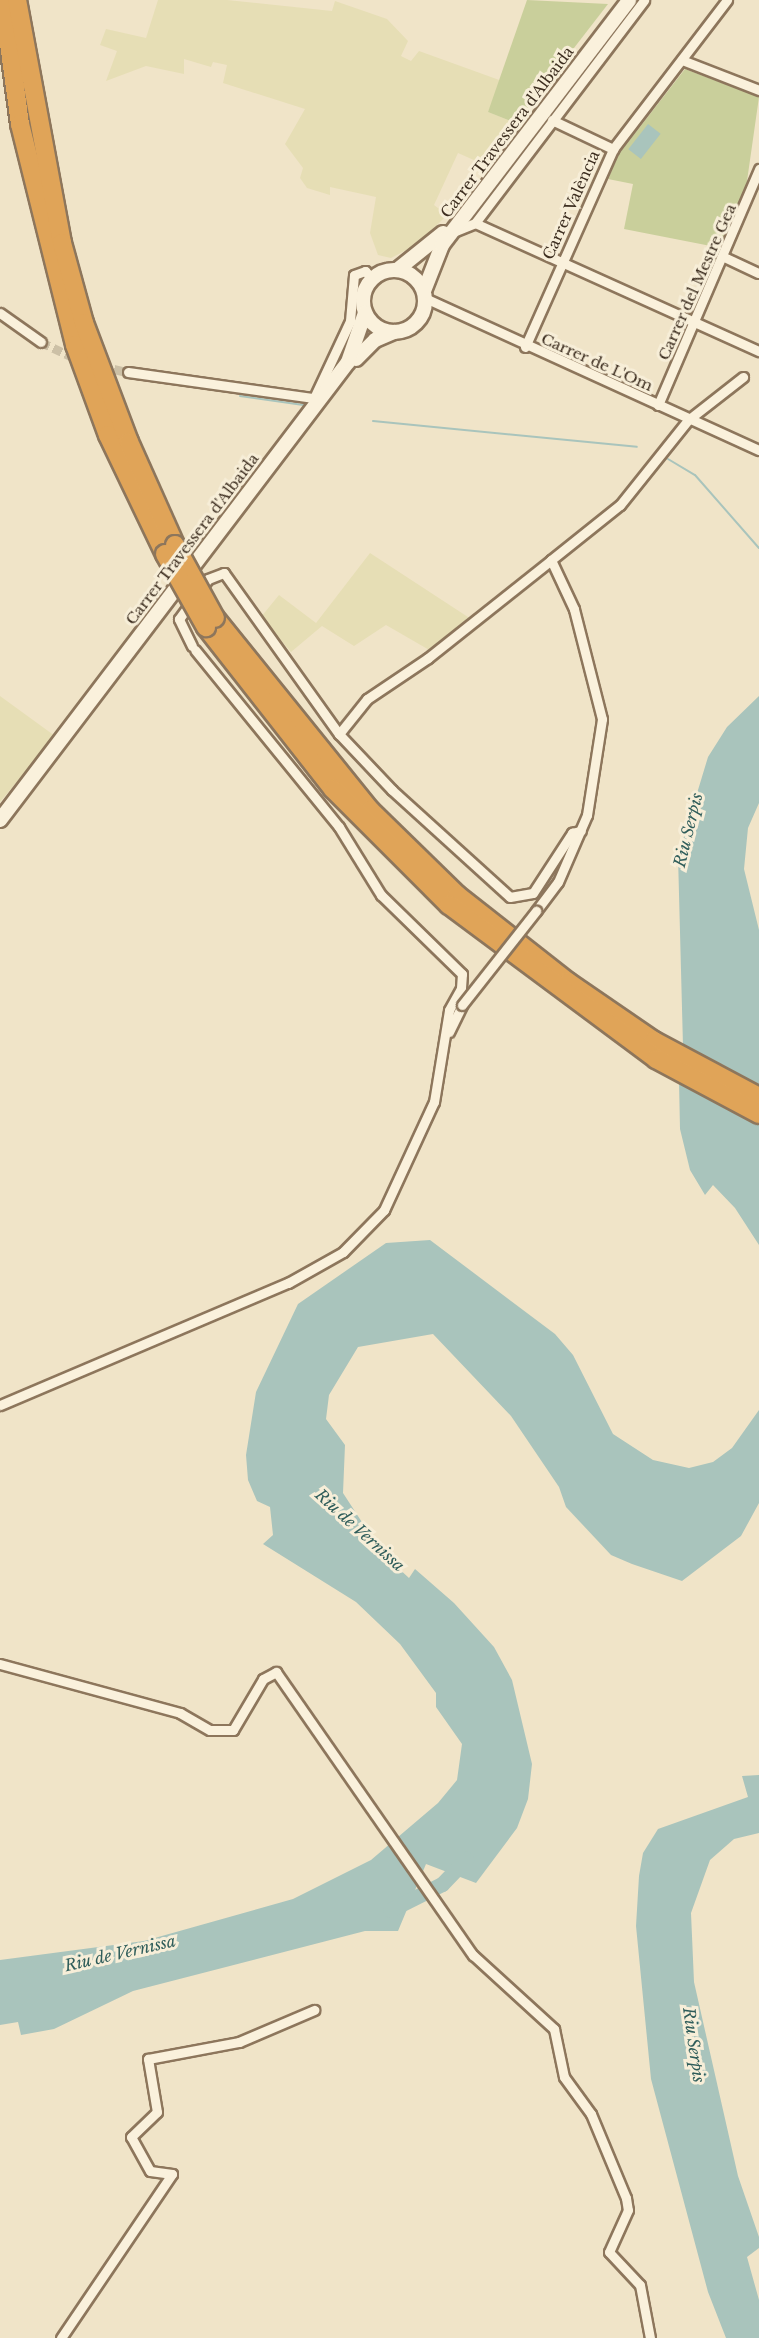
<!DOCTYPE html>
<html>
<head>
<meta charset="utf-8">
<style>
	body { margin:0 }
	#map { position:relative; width:759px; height:2338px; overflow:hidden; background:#f0e4c8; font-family:"Libre Baskerville",serif }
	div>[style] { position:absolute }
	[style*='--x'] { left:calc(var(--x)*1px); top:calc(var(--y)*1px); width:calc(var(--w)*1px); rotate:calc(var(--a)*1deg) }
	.farmland>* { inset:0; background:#e6deb5 }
	.green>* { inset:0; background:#c9cf9b }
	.water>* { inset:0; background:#a9c4bc; transform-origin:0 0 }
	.stream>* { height:2px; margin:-1px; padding:0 1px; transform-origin:1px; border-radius:1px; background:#a9c4bc }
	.river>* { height:15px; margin:-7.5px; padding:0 7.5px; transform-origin:7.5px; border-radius:7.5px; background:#a9c4bc }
	.minor-tunnel>* { height:9px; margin-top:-4.5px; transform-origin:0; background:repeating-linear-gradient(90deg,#ccc0a6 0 9px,transparent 0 13.5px) }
	.roads { filter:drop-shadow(2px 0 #8d765c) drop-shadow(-2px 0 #8d765c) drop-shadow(0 2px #8d765c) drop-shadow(0 -2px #8d765c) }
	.minor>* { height:9px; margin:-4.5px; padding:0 4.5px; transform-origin:4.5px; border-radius:4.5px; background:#faf1dc }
	.secondary>* { height:14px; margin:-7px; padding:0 7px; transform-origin:7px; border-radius:7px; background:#faf1dc }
	.secondary>.ring { margin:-7px; padding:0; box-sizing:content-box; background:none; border:14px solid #faf1dc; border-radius:50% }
	.motorway>* { height:18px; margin:-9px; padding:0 9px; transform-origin:9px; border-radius:9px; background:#e0a458 }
	.bridges { filter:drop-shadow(2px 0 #8d765c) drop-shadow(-2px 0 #8d765c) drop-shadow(0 2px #8d765c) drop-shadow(0 -2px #8d765c) }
	.minor-bridge>* { height:9px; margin:-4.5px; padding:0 4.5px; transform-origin:4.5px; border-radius:4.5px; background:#faf1dc }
	.motorway-bridge>* { height:18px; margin:-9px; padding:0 9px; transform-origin:9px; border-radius:9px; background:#e0a458 }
	span { translate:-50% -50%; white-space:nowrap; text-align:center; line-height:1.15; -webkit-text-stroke:6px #f7eed8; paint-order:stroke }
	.street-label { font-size:15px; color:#3d2e20 }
	.water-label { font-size:16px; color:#2f5d5a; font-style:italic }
</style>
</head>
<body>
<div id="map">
	<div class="farmland">
		<i style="clip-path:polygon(158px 0,227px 0,332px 11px,335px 1px,387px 19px,408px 41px,401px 56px,411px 61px,419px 51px,502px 81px,488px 112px,516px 123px,485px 165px,458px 153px,434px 205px,447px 215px,418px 244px,391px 258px,378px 255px,370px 233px,376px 197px,330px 187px,330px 195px,307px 188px,300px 178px,303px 168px,285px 144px,305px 109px,223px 83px,227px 65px,213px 62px,211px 67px,184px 59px,184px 74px,146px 66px,106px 81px,117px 51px,100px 45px,106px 29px,146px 38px)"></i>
		<i style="clip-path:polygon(370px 553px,471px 619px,431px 651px,386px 625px,354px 646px,322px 626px,291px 652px,261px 617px,279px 595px,316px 623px)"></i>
		<i style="clip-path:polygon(0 696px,55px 736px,0 802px)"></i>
	</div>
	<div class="green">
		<i style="clip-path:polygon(527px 0,608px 4px,516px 123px,488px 112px)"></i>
		<i style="clip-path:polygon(685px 69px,759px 97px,746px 188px,721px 248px,624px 229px,633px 184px,608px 179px,619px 154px)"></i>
	</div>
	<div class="water">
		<i style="left:648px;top:124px;width:16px;height:32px;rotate:38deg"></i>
		<i style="clip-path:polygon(759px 696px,759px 803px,748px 828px,744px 869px,759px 930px,759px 1086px,683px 1046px,678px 856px,708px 757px,727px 727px)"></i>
		<i style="clip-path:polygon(679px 1081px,759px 1123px,759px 1245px,735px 1208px,713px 1185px,705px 1195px,690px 1170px,680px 1129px)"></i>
		<i style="clip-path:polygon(430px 1240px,555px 1334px,573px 1355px,613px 1434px,653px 1460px,689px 1468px,713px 1462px,732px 1448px,759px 1410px,759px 1503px,741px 1536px,682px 1581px,632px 1564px,611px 1555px,566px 1507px,559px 1487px,511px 1416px,433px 1334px,358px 1347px,329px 1395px,326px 1419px,345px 1445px,343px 1493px,382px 1553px,409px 1578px,415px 1569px,454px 1603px,494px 1647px,512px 1680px,532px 1764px,528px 1799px,517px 1828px,476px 1883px,426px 1864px,398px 1931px,365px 1931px,133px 1991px,54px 2029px,21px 2035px,18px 2022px,0 2025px,0 1960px,144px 1941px,293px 1899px,371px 1860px,438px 1803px,457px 1780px,462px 1744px,436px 1707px,436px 1693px,400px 1644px,356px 1602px,263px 1544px,273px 1535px,270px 1507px,257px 1501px,248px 1480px,246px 1455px,256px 1392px,298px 1304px,386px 1243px)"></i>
		<i style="clip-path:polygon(759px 1775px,759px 1833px,734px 1839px,710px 1860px,691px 1913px,694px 1982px,738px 2176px,759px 2237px,759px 2248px,747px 2257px,759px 2300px,759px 2338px,726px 2338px,708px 2292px,651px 2079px,636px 1926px,639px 1876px,643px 1853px,658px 1829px,748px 1797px,742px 1776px)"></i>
	</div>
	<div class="stream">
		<i style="--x:240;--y:396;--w:64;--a:8.1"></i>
		<i style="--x:373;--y:421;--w:265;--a:5.6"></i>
		<i style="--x:668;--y:459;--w:31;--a:31"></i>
		<i style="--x:695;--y:475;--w:97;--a:48.8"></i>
	</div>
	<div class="river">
		<i style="--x:390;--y:1910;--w:58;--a:-26.6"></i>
		<i style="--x:442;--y:1884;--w:35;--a:-46"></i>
	</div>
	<div class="minor-tunnel">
		<i style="--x:41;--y:342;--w:42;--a:25.3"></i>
		<i style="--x:101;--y:366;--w:28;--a:13"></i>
	</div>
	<div class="roads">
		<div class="minor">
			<i style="--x:682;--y:60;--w:83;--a:21.3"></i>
			<i style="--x:552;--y:120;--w:68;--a:25.4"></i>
			<i style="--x:475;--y:223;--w:312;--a:24.3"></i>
			<i style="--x:453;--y:232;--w:24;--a:-22"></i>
			<i style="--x:475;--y:223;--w:280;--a:-52.8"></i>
			<i style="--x:724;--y:257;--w:38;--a:25"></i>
			<i style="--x:425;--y:298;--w:367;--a:24.5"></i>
			<i style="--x:0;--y:313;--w:50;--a:35.3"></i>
			<i style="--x:525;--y:347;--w:217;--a:-66"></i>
			<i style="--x:613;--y:149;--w:188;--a:-52.6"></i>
			<i style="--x:128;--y:372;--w:193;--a:8"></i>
			<i style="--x:314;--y:398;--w:85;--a:-64.9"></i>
			<i style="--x:350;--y:321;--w:46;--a:-85"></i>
			<i style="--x:354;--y:275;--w:12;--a:-20"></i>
			<i style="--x:365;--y:271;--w:11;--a:45"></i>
			<i style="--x:658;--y:405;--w:257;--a:-66.8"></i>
			<i style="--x:192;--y:646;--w:30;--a:-116"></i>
			<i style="--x:179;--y:619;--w:49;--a:-54.1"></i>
			<i style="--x:208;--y:579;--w:17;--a:-21"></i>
			<i style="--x:224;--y:573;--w:198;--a:54.5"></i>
			<i style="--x:339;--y:734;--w:77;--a:46.6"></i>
			<i style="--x:392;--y:790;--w:159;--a:42.2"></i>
			<i style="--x:510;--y:897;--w:23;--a:-10"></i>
			<i style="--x:533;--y:893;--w:72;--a:-57"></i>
			<i style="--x:572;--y:833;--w:9;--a:-13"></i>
			<i style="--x:339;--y:734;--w:45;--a:-51.3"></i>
			<i style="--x:367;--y:699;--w:73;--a:-33.9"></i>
			<i style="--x:428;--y:658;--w:157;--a:-38.5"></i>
			<i style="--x:536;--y:911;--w:36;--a:-53"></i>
			<i style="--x:558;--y:882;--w:73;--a:-66.6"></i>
			<i style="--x:587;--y:815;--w:97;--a:-81.1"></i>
			<i style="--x:602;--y:719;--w:114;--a:-104.3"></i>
			<i style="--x:574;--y:609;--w:54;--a:-115.1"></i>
			<i style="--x:551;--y:560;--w:88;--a:-38.6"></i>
			<i style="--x:620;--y:505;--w:109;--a:-51.3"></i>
			<i style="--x:688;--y:420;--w:70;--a:-38"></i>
			<i style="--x:449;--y:1032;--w:30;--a:-64"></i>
			<i style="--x:0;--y:1405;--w:313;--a:-23"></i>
			<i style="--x:288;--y:1283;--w:63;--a:-29.4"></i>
			<i style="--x:343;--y:1252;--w:59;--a:-45.7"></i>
			<i style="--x:384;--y:1210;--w:119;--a:-65.2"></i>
			<i style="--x:434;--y:1102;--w:93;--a:-80.7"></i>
			<i style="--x:449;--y:1010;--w:25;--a:-61"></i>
			<i style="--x:461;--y:988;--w:14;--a:-86"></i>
			<i style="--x:462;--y:974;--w:113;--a:-135.7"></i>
			<i style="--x:381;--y:895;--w:80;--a:-121.7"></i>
			<i style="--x:339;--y:827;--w:228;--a:-129.1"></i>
			<i style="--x:0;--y:1664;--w:187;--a:15.2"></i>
			<i style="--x:180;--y:1713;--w:34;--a:30"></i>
			<i style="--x:210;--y:1730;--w:23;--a:0"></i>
			<i style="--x:233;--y:1730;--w:59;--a:-59.5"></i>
			<i style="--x:263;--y:1679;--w:15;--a:-28"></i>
			<i style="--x:276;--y:1672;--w:345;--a:55.2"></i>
			<i style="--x:473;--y:1955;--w:110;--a:42.4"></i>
			<i style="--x:554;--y:2029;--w:49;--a:78.2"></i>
			<i style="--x:564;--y:2077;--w:46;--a:53.9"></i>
			<i style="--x:591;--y:2114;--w:91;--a:67.4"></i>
			<i style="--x:626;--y:2198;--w:12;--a:81"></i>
			<i style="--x:628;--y:2210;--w:46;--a:114.3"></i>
			<i style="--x:609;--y:2252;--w:45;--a:46.8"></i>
			<i style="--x:640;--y:2285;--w:54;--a:79.3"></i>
			<i style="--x:61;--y:2338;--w:198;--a:-55.9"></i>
			<i style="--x:172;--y:2174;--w:22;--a:-172"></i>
			<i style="--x:150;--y:2171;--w:39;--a:-119"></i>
			<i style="--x:131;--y:2137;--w:36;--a:-44"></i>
			<i style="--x:157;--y:2112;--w:54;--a:-99.6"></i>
			<i style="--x:148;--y:2059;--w:93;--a:-10.6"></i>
			<i style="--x:239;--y:2042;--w:82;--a:-23.1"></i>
		</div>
		<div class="secondary">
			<i class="ring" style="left:363px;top:270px;width:48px;height:48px"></i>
			<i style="--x:397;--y:270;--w:59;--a:-38.8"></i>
			<i style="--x:424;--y:291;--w:49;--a:-68.6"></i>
			<i style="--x:442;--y:245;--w:308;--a:-52.6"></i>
			<i style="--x:356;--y:359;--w:27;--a:-45"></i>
			<i style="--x:375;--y:340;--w:21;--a:-23"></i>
			<i style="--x:0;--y:820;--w:575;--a:-52.77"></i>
			<i style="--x:348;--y:362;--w:52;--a:-70.9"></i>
		</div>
		<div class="motorway">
			<i style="--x:3;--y:0;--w:125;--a:82.2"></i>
			<i style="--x:20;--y:124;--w:228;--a:76"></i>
			<i style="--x:75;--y:345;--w:96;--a:69.9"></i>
			<i style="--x:108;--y:435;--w:132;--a:64.4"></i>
			<i style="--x:17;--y:0;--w:247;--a:79.5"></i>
			<i style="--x:62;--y:243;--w:83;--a:74.6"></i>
			<i style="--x:84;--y:323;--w:127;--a:69.3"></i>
			<i style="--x:129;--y:442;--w:113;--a:65.9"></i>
			<i style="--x:215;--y:618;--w:247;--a:51.1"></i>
			<i style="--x:370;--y:810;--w:122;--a:44.3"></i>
			<i style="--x:457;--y:895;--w:141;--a:38.1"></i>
			<i style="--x:568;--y:982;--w:104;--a:34.5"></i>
			<i style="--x:654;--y:1041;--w:119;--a:28.1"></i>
			<i style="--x:206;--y:627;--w:206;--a:51.9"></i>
			<i style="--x:333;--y:789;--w:164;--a:45"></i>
			<i style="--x:449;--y:905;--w:258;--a:36.6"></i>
			<i style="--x:656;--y:1059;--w:117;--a:28.1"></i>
		</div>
	</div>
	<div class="bridges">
		<div class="minor-bridge">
			<i style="--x:462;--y:1005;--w:120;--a:-51.8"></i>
		</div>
		<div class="motorway-bridge">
			<i style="--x:175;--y:545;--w:83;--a:61.3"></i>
			<i style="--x:165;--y:554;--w:84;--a:60.7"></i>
		</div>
	</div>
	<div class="street-label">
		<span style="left:507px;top:132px;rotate:-53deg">Carrer Travessera d'Albaida</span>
		<span style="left:571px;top:205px;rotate:-66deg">Carrer València</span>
		<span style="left:697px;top:282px;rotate:-66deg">Carrer del Mestre Gea</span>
		<span style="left:597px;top:362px;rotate:24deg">Carrer de L'Om</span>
		<span style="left:192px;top:539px;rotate:-53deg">Carrer Travessera d'Albaida</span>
	</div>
	<div class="water-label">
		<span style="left:688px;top:830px;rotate:-76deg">Riu Serpis</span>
		<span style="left:360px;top:1530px;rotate:42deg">Riu de Vernissa</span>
		<span style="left:120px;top:1953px;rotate:-13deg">Riu de Vernissa</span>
		<span style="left:694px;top:2045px;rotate:82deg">Riu Serpis</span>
	</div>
</div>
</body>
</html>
